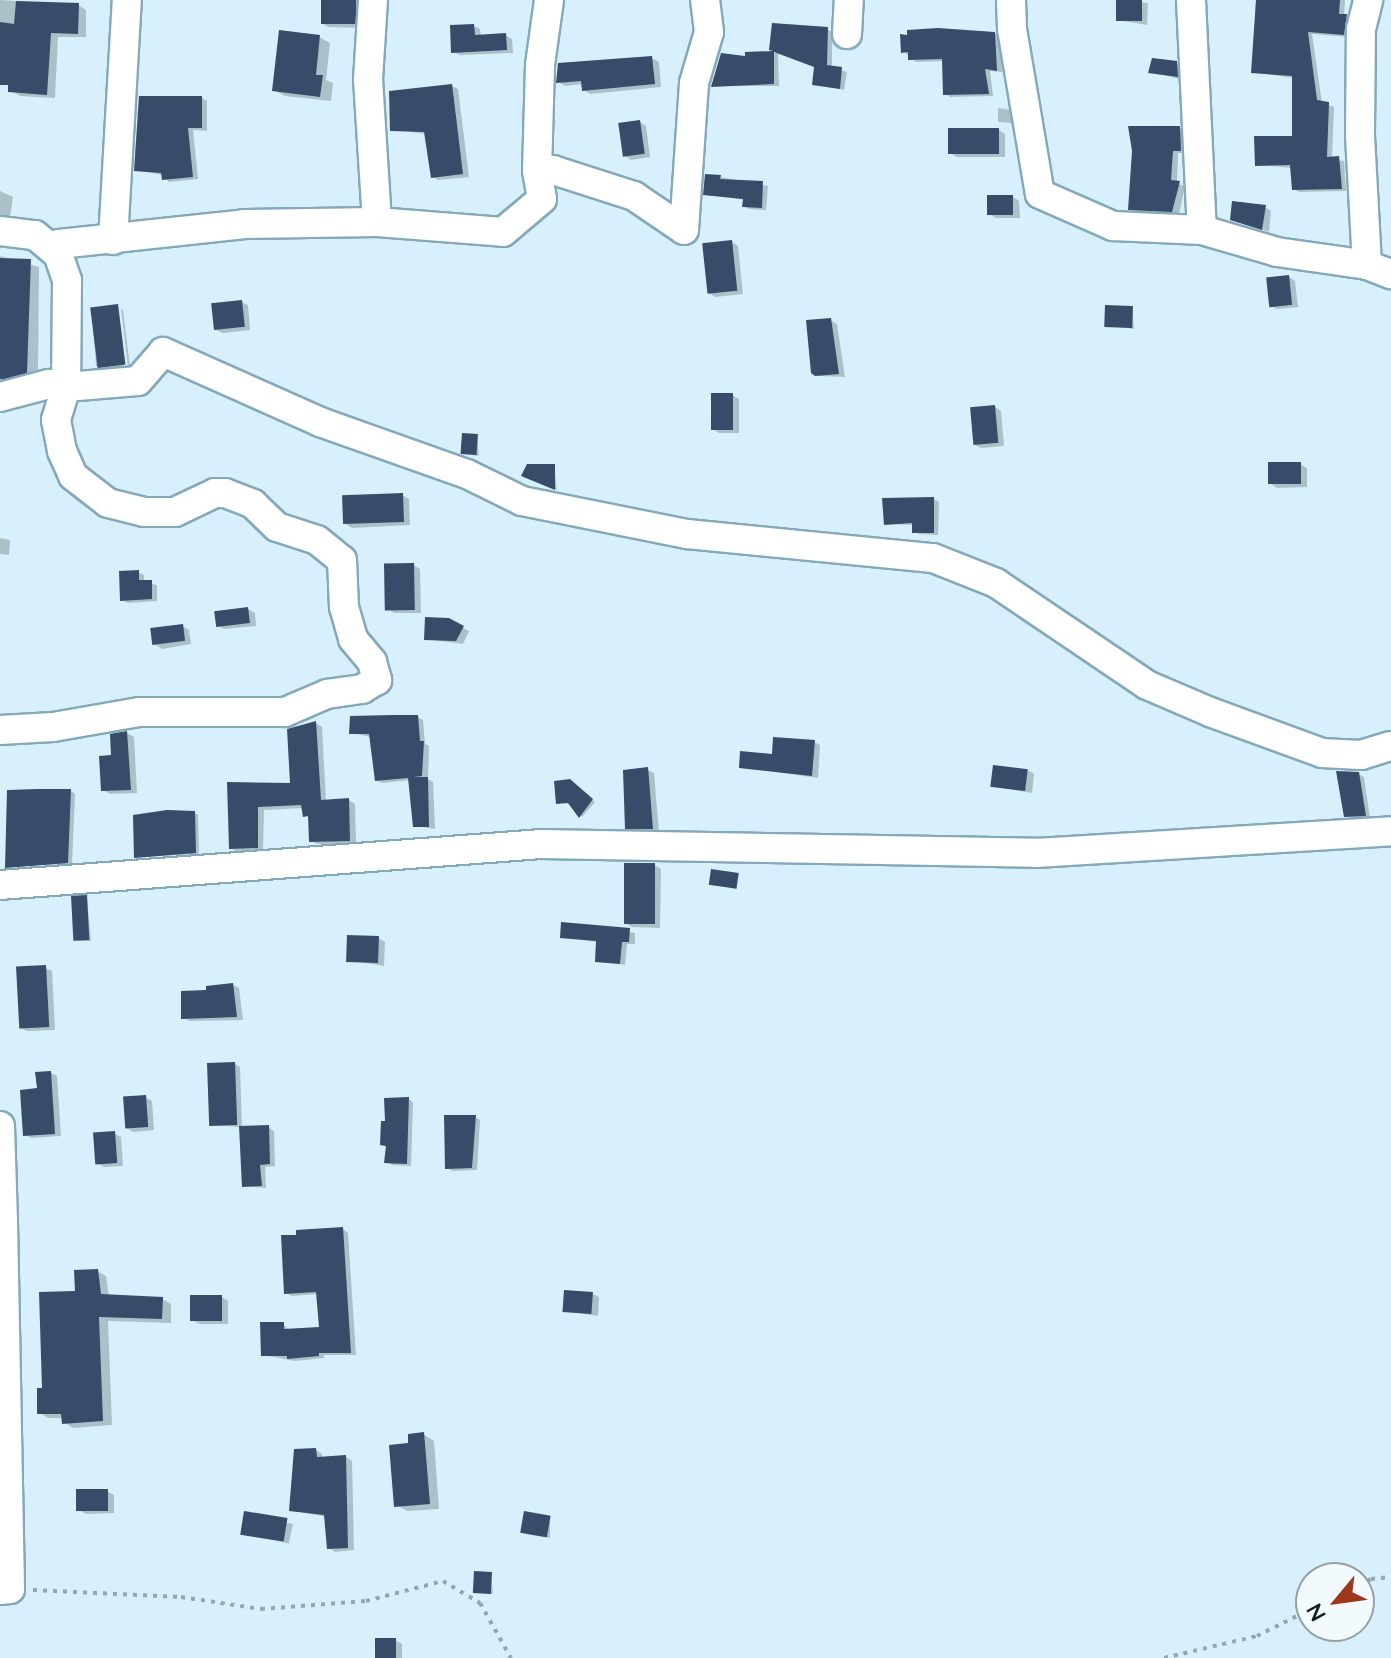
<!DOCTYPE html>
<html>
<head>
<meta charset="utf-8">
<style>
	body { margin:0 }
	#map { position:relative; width:1391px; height:1658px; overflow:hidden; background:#d8f0fb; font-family:Quicksand,sans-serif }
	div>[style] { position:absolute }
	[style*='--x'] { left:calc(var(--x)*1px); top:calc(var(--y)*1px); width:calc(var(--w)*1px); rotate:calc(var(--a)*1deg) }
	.shadow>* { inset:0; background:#0003; transform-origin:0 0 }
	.building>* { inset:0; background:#384b69; transform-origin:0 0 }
	.path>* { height:4px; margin-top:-2px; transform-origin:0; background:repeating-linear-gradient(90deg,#93a9b2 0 4px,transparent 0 10px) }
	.roads { filter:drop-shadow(2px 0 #83a9bb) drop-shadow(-2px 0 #83a9bb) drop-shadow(0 2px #83a9bb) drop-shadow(0 -2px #83a9bb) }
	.minor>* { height:28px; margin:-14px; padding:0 14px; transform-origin:14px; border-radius:14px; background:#fff }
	span { translate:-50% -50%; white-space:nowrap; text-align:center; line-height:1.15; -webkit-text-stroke:8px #f2fafe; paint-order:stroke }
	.north { position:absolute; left:1295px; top:1562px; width:80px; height:80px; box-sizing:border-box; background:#f2fafe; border:2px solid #96a1a6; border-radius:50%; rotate:241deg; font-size:22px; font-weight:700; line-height:32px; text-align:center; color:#0c1c22 }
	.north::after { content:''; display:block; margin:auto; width:28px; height:36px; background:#9e361c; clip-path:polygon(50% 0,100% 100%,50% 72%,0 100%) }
</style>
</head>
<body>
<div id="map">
	<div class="shadow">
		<i style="clip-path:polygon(0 0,78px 5px,86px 10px,86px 37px,58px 37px,55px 98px,20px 96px,12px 91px,0 45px)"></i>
		<i style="clip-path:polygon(323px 0,363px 0,361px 28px,328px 27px,322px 23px)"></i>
		<i style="clip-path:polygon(1118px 0,1148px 3px,1147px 25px,1117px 20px)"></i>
		<i style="clip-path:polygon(1256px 0,1345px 0,1344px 16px,1352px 20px,1349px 37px,1312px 34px,1322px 103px,1334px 107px,1332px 159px,1344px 161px,1346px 191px,1299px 192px,1294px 189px,1292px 168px,1257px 165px,1294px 138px,1294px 78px,1253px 72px)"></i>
		<i style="clip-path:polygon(474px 26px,480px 29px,481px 36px,505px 35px,512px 39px,513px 53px,460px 55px,453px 52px)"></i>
		<i style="clip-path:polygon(827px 29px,832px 32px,832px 68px,847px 72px,844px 90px,814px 84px)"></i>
		<i style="clip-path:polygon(995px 34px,1000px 38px,1002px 72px,990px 71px,993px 96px,950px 97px,945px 94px,944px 61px,916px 62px,903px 51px)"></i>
		<i style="clip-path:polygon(319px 37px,330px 43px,326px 80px,333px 83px,331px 101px,285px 96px,274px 90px)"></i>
		<i style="clip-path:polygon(778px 53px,779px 86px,713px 86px,747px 59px,747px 54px)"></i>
		<i style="clip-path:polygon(652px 58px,659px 62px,661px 87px,590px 94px,584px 90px,583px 84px,565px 86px,559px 82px)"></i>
		<i style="clip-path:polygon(1176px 63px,1183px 67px,1184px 80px,1151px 72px)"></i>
		<i style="clip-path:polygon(452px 86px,458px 89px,469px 177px,438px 180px,432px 176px,426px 134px,392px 129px)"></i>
		<i style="clip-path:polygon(202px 98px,207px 101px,207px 131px,193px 130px,198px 179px,169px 182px,163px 175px,136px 170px)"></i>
		<i style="clip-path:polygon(998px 108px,1010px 110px,1012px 123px,998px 122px)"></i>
		<i style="clip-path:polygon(640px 122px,646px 126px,650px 157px,631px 160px,625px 156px)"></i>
		<i style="clip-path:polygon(1179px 128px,1186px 132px,1187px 153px,1178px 153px,1177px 183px,1185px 187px,1179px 214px,1136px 212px,1130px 209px)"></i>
		<i style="clip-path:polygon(999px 130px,1005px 134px,1005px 157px,957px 157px,950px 153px)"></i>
		<i style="clip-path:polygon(720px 177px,768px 186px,766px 210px,749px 209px,745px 206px,745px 200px,705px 194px)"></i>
		<i style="clip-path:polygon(0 191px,13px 197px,10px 217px,0 215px)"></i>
		<i style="clip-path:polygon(1013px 197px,1019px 201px,1020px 218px,996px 218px,989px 214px)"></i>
		<i style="clip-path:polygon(1265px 207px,1271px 211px,1269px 232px,1232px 219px)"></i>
		<i style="clip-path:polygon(732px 242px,738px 246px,743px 294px,715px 297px,709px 293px)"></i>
		<i style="clip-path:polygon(0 256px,39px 267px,38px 376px,0 385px)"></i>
		<i style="clip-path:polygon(1289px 277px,1295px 281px,1298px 307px,1277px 309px,1270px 305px)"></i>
		<i style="clip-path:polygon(241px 302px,248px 305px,250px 330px,223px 333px,216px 330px)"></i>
		<i style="clip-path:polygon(118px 307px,124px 368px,101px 369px,96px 366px,92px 309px)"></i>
		<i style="clip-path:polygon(121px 308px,123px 310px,130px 367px,128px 367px)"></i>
		<i style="clip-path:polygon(1132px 308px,1134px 329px,1107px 326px)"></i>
		<i style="clip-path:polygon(830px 320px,837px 324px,845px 377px,820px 376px,813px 372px)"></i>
		<i style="clip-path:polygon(732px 395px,739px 399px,739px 433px,719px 433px,713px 429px)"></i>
		<i style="clip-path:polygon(995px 407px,1001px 411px,1004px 446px,981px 448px,974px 444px)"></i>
		<i style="clip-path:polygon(477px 436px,479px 456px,466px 454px)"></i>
		<i style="clip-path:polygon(1300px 464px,1307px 468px,1307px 487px,1277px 488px,1271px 484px)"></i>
		<i style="clip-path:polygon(554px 466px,557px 490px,524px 475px)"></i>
		<i style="clip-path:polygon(402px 495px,409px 499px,410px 525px,352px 528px,346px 524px)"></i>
		<i style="clip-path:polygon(934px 499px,939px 502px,938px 535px,919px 534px,914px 531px,914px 525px,886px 524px)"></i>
		<i style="clip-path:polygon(0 538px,10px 540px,9px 555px,0 554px)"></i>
		<i style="clip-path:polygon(413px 565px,420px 569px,421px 613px,394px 613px,387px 609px)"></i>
		<i style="clip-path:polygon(138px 572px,144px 575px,144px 582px,157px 585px,157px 601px,128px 603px,122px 600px)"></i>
		<i style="clip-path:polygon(248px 609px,255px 613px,256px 626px,224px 629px,217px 625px)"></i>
		<i style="clip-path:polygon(448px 620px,469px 631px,463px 644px,426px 639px)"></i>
		<i style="clip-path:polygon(182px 626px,189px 630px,191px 644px,162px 649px,156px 645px)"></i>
		<i style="clip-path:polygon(417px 717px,423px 720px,425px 744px,429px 746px,428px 779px,433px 782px,435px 829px,415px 826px,410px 780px,382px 783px,376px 780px,371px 737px,351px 733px)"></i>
		<i style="clip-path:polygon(316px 723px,322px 727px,326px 801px,349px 800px,355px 804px,356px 844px,317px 844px,311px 841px,310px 819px,303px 808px,264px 810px,263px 851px,237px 852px,231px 848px,229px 784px,292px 785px)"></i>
		<i style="clip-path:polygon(127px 733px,134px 737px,137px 793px,110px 794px,103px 790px,113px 757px)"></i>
		<i style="clip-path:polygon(814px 742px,820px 745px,818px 778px,741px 767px)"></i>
		<i style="clip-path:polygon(647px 770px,654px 773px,659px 832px,633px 831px,627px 827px)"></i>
		<i style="clip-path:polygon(1028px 770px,1034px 774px,1032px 793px,993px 786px)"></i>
		<i style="clip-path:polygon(1358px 774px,1364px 777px,1370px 818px,1346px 816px)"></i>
		<i style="clip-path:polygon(573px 783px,595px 802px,582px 817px,571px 804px,558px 802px)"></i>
		<i style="clip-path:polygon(71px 791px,75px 794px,72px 864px,7px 866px)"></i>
		<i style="clip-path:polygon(195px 813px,198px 815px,199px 854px,136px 857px)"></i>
		<i style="clip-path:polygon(655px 865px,661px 869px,660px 928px,632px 927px,625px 923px)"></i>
		<i style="clip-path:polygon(87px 898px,91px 941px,78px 941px,76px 940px)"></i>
		<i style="clip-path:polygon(562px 924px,635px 933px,635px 944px,627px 944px,625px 965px,597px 961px,598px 942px,562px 937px)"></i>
		<i style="clip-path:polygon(378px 938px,385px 942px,384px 966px,348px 960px)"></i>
		<i style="clip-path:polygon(45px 968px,52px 971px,55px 1030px,27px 1031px,21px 1028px)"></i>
		<i style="clip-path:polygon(233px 985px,239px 988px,243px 1020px,190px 1021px,183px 1018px,209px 992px)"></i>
		<i style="clip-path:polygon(235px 1064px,240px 1067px,242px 1128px,268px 1127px,274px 1131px,275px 1166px,265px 1167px,266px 1188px,243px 1186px,241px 1127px,210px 1125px)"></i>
		<i style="clip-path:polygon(51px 1073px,57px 1076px,61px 1136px,32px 1138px,25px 1135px,39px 1090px)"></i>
		<i style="clip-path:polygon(145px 1097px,152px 1101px,154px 1130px,133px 1132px,127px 1128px)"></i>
		<i style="clip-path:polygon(408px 1099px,413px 1102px,411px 1166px,392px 1165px,386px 1162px,387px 1148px,382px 1144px,387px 1123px)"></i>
		<i style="clip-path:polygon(475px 1117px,480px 1120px,477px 1170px,452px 1171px,447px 1168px)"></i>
		<i style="clip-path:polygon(114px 1133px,121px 1137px,123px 1166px,104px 1167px,97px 1163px)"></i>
		<i style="clip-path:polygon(343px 1229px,348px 1233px,356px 1355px,324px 1355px,324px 1358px,295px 1361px,263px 1355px,283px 1324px,289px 1330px,321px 1329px,318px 1294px,292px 1296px,286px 1293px)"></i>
		<i style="clip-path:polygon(97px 1271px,106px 1276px,109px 1297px,162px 1299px,171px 1304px,171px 1323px,108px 1321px,112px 1425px,73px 1428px,64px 1422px,63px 1418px,48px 1418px,39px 1412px,77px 1293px)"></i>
		<i style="clip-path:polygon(593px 1294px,599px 1297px,598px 1316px,565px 1311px)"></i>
		<i style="clip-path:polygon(222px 1297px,228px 1301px,228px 1324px,199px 1324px,192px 1320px)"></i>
		<i style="clip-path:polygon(423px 1434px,434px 1441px,439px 1509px,407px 1511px,396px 1505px)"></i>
		<i style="clip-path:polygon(316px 1450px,322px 1454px,322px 1459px,346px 1457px,352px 1461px,354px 1550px,335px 1552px,329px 1548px,327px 1517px,291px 1510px)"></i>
		<i style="clip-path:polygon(107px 1491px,114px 1495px,114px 1513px,86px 1514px,79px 1510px)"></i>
		<i style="left:246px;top:1514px;width:48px;height:20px;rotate:12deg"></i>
		<i style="clip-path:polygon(550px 1518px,550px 1538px,525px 1534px)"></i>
		<i style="clip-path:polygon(491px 1574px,493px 1594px,476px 1592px)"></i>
		<i style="clip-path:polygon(395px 1640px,402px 1644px,402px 1658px,377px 1658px)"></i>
	</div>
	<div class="building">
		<i style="left:321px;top:0;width:35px;height:24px"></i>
		<i style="left:1116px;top:0;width:26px;height:21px"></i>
		<i style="clip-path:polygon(1256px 0,1340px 0,1339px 14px,1347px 14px,1344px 35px,1308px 32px,1317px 100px,1329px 102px,1327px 157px,1339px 156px,1342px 189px,1292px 190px,1290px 165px,1255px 166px,1254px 136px,1292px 136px,1292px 76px,1251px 73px)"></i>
		<i style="clip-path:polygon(16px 1px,79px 3px,78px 34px,51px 33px,47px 95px,8px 92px,8px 85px,0 85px,0 22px,14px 24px)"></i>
		<i style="clip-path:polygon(772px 23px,828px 27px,827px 65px,842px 67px,840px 89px,812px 85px,814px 67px,774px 52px,774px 84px,711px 87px,721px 53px,745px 56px,745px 52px,773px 51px,769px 50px)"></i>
		<i style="clip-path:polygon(474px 24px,475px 35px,506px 33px,507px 50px,451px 53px,450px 25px)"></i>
		<i style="clip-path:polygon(938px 28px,995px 32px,997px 71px,985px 69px,989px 94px,943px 95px,942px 59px,908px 60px,908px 52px,901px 53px,900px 34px,907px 35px,907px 30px)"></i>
		<i style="clip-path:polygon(279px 30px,320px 35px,316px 75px,323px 75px,320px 97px,272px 91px)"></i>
		<i style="clip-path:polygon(652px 56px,655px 84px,582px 91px,581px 81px,556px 83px,558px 63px)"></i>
		<i style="clip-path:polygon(1152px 58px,1177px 61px,1178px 77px,1148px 73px)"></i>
		<i style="clip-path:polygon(452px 84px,463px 174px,431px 178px,424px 132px,390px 131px,389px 91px)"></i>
		<i style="clip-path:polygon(139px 96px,202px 96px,202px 128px,188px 128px,193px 177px,162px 180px,161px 173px,134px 171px)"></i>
		<i style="left:640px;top:120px;width:34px;height:22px;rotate:82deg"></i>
		<i style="clip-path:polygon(1128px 126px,1180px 126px,1181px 151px,1173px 151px,1171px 180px,1180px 181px,1172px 212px,1128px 210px,1132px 151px)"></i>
		<i style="left:948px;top:128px;width:51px;height:26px"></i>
		<i style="clip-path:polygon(705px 174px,721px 175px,720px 179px,763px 181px,762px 208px,742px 207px,743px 199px,703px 195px)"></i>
		<i style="left:987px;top:195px;width:26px;height:20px"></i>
		<i style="clip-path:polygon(1232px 201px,1266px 205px,1262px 230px,1230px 220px)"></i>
		<i style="left:732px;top:240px;width:51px;height:30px;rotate:84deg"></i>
		<i style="left:0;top:258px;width:31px;height:121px;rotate:2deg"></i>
		<i style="left:1289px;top:275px;width:30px;height:23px;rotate:84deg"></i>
		<i style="left:242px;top:300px;width:27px;height:31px;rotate:84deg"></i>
		<i style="left:118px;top:304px;width:61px;height:28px;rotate:83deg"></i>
		<i style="left:1105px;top:305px;width:28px;height:22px;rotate:2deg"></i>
		<i style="clip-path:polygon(831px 318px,839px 374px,815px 376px,811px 373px,806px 320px)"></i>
		<i style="left:711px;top:393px;width:22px;height:37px"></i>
		<i style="left:995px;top:405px;width:38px;height:25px;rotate:85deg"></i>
		<i style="left:462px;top:433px;width:16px;height:21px;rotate:4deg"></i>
		<i style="left:1301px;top:462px;width:22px;height:33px;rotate:90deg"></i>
		<i style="clip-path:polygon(527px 464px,555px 464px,555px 490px,521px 476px)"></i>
		<i style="left:403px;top:493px;width:29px;height:61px;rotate:88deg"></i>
		<i style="clip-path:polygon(934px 497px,934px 533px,912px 533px,912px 523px,884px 525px,882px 498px)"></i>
		<i style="left:414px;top:563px;width:47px;height:30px;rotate:89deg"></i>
		<i style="clip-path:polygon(139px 570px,139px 580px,152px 580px,152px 599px,120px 601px,119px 571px)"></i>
		<i style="left:248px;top:607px;width:16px;height:34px;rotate:83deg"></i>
		<i style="clip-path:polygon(425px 617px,449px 618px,464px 626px,456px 641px,424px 640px)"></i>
		<i style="left:183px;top:624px;width:17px;height:33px;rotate:83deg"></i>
		<i style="clip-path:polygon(392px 715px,418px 715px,420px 741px,424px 741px,422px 776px,414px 777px,428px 777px,429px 827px,413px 827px,408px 778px,375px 781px,369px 734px,349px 734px,350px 716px)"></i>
		<i style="clip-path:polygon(316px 721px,321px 800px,349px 798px,350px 841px,309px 842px,308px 816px,303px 817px,301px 805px,258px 807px,258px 848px,229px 849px,227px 782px,290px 783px,287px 729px)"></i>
		<i style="clip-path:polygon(127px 731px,131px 790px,101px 791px,99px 756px,111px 755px,110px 734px)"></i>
		<i style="clip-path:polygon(773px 737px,815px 740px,812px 776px,739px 768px,740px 751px,772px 754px)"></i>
		<i style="left:993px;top:765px;width:35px;height:22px;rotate:7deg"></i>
		<i style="clip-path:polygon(648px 767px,653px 829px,625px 829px,623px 770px)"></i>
		<i style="clip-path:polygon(1336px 771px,1359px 772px,1366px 816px,1344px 817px)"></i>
		<i style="clip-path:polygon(570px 779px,593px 799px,579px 818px,568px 803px,556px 804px,554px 781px)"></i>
		<i style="clip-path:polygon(37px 789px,71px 789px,68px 863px,5px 868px,7px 790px)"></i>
		<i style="clip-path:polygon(167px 810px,195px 811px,196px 853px,134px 858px,133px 815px)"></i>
		<i style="left:624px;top:863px;width:31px;height:61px"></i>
		<i style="left:711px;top:869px;width:28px;height:16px;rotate:8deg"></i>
		<i style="left:87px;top:895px;width:45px;height:16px;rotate:87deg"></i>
		<i style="clip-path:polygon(561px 922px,630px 928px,629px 942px,622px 942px,620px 964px,595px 962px,596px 941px,560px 938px)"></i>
		<i style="left:347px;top:935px;width:32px;height:27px;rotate:2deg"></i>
		<i style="left:46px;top:965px;width:62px;height:30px;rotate:87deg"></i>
		<i style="clip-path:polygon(233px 983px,237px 1017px,181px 1019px,181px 991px,206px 990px,206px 986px)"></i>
		<i style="left:235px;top:1062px;width:63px;height:28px;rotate:88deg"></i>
		<i style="clip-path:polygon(51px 1071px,55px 1134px,23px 1136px,20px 1090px,37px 1088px,35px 1072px)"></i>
		<i style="left:146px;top:1095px;width:32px;height:23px;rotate:86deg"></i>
		<i style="clip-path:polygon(409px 1097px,407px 1164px,384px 1163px,386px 1146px,380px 1145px,381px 1121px,385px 1121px,384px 1098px)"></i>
		<i style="clip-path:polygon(444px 1115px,476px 1115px,472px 1168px,445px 1169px)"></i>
		<i style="clip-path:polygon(269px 1125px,270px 1164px,260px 1165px,262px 1186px,242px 1187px,239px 1126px)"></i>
		<i style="left:115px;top:1131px;width:32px;height:22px;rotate:86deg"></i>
		<i style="clip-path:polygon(343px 1227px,351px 1353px,319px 1353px,319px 1356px,287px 1359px,287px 1356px,261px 1356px,260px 1322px,284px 1322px,284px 1329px,319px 1327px,316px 1292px,284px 1294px,281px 1235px,296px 1235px,296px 1230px)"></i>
		<i style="clip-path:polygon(98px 1269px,101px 1294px,163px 1297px,162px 1319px,99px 1317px,103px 1421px,62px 1424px,61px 1414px,37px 1414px,37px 1388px,42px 1388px,39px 1292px,75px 1291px,74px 1270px)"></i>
		<i style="left:564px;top:1290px;width:29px;height:22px;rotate:4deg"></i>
		<i style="left:222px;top:1295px;width:26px;height:32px;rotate:90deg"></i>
		<i style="clip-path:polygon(424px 1432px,430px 1504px,394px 1507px,389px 1445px,408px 1443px,408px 1434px)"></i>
		<i style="clip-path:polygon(316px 1448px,317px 1457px,346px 1455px,348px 1548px,327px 1549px,324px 1515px,289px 1511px,294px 1449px)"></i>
		<i style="left:108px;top:1489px;width:22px;height:32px;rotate:90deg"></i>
		<i style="left:244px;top:1511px;width:44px;height:24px;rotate:9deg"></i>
		<i style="left:524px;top:1511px;width:27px;height:22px;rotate:10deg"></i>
		<i style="left:474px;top:1571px;width:18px;height:22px;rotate:3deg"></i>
		<i style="left:396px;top:1638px;width:20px;height:21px;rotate:90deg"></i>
	</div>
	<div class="path">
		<i style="--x:1359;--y:1585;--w:13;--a:-27"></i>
		<i style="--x:1371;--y:1579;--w:20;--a:-6"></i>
		<i style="--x:33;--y:1590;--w:148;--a:2.7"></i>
		<i style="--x:181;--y:1597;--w:81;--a:8.5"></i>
		<i style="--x:261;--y:1609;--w:105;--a:-4.4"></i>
		<i style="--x:366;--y:1601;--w:80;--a:-14.6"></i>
		<i style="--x:443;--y:1581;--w:43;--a:30.7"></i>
		<i style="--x:480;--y:1603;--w:63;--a:60.6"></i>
		<i style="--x:1164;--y:1658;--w:96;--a:-13.3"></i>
		<i style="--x:1257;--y:1636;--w:60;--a:-26.6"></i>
	</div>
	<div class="roads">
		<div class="minor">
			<i style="--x:373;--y:0;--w:79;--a:93.6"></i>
			<i style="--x:368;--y:79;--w:143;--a:86.4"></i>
			<i style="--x:549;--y:0;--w:66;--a:97.9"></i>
			<i style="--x:540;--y:65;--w:105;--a:91.6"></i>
			<i style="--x:537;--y:170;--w:16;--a:0"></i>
			<i style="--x:553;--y:170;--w:85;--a:17.8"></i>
			<i style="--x:634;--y:196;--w:60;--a:34.2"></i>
			<i style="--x:684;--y:230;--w:147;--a:-86.1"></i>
			<i style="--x:694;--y:83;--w:53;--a:-73.6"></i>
			<i style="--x:709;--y:32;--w:32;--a:-97"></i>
			<i style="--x:1011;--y:0;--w:29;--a:88"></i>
			<i style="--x:1012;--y:29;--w:167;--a:80.4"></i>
			<i style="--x:1040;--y:194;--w:80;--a:23.7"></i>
			<i style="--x:1113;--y:226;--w:89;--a:2.6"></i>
			<i style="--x:1191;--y:0;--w:230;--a:87.3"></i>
			<i style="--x:1202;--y:230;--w:78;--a:16.3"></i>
			<i style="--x:1277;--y:252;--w:91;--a:8.2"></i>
			<i style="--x:1367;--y:265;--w:26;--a:21"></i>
			<i style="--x:847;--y:34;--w:34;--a:-87"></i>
			<i style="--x:0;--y:231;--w:35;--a:7"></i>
			<i style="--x:35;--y:235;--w:30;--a:40"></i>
			<i style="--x:58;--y:254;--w:28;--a:71"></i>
			<i style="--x:67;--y:280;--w:107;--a:90.5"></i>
			<i style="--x:66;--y:387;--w:34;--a:107"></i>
			<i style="--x:56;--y:420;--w:32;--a:79"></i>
			<i style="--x:62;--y:451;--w:27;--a:66"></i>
			<i style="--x:73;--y:476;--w:44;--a:37.6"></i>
			<i style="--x:108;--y:503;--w:37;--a:14"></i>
			<i style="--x:144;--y:512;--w:31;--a:0"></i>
			<i style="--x:175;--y:512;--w:44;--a:-25.4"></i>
			<i style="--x:215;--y:493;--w:10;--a:0"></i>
			<i style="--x:225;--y:493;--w:30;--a:21"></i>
			<i style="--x:253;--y:504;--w:33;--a:44"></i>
			<i style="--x:277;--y:527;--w:42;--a:18"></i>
			<i style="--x:317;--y:540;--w:32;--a:39"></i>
			<i style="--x:342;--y:560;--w:47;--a:87.6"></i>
			<i style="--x:344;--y:607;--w:33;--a:74"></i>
			<i style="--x:353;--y:639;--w:30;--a:50"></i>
			<i style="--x:372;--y:662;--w:19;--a:74"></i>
			<i style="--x:377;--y:680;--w:17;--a:149"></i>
			<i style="--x:362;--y:689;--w:35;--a:172"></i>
			<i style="--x:327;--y:694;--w:46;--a:156.8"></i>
			<i style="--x:285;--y:712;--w:146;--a:180"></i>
			<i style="--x:139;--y:712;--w:87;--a:170.1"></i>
			<i style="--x:53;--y:727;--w:53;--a:176.8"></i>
			<i style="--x:113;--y:240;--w:240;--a:-86.7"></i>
			<i style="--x:58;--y:254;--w:10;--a:-84"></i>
			<i style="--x:59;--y:244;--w:187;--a:-6.1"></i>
			<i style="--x:245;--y:224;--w:132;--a:-0.9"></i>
			<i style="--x:377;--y:222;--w:126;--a:4.5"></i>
			<i style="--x:503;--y:232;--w:51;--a:-40.2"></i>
			<i style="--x:542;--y:199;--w:29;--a:-100"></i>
			<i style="--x:1367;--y:265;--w:130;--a:-93.1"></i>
			<i style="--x:1360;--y:135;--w:106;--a:-89.5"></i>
			<i style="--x:1361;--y:29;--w:30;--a:-76"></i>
			<i style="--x:0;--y:397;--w:51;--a:-14.9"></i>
			<i style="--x:49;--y:384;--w:17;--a:10"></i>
			<i style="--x:66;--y:387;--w:72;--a:-4.8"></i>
			<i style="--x:138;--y:381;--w:38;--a:-49"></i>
			<i style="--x:163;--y:352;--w:172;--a:24"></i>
			<i style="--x:320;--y:422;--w:156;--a:19.5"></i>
			<i style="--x:467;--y:474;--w:61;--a:26.1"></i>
			<i style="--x:522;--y:501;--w:168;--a:11.3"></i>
			<i style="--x:687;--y:534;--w:247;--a:5.6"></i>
			<i style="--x:933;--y:558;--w:68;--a:21.6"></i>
			<i style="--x:996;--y:583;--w:182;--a:34"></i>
			<i style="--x:1147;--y:685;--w:69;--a:23.2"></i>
			<i style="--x:1210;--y:712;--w:119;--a:20.1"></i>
			<i style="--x:1322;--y:753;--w:39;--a:3"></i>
			<i style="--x:1361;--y:755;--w:31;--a:-17"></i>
			<i style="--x:0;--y:885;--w:543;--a:-4.33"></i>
			<i style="--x:541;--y:844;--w:495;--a:1"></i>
			<i style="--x:1036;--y:853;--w:356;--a:-3.5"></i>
			<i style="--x:0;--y:1126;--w:96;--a:88.2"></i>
			<i style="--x:0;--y:1222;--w:3;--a:0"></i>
			<i style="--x:3;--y:1222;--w:367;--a:88.9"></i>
			<i style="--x:10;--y:1589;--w:10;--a:174"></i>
		</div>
	</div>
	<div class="north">N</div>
</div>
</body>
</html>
